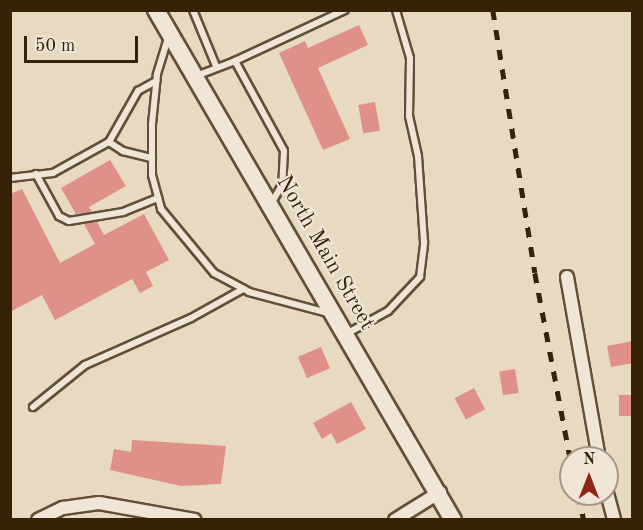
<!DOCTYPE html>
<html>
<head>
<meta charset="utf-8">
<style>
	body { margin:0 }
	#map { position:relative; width:643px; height:530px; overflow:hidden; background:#e8d9c1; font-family:"Old Standard TT",serif }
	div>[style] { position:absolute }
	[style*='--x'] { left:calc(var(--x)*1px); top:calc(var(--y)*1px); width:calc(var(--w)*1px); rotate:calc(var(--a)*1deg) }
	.building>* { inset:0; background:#df908a; transform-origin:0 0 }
	.roads { filter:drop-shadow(2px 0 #624f37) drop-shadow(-2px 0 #624f37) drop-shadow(0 2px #624f37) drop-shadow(0 -2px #624f37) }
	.service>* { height:6px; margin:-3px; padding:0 3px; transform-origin:3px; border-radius:3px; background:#f0e6d7 }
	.minor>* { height:12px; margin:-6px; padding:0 6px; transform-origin:6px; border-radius:6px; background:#f0e6d7 }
	.secondary>* { height:16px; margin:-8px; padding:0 8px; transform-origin:8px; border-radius:8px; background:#f0e6d7 }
	.rail>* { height:4.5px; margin-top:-2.25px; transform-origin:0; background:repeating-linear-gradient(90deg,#362109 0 10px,transparent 0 20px) }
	span { translate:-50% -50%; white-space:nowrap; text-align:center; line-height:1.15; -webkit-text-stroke:4.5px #f0e6d7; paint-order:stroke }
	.street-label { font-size:22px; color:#362109 }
	.frame { position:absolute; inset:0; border:12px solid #362109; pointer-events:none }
	.north { position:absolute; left:559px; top:446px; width:60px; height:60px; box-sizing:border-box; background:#f0e6d7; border:2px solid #a69785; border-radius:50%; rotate:0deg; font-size:16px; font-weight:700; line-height:24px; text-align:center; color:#362109 }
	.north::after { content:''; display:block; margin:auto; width:21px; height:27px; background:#8f2418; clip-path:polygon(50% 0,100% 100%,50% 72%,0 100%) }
	.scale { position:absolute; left:24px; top:36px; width:114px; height:27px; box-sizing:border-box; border:3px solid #362109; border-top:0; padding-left:8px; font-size:18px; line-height:21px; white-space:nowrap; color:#362109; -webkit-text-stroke:4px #f0e6d7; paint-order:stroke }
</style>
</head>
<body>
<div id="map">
	<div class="building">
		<i style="clip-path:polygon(359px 25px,368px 45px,318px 68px,350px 139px,323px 150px,279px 53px,305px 41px,308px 48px)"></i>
		<i style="left:375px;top:102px;width:29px;height:17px;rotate:80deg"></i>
		<i style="clip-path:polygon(110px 160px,126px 186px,89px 207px,92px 212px,76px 214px,61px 188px)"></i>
		<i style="clip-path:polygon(22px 189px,60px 263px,95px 244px,84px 224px,97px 222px,104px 235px,144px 214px,169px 260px,146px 272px,153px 286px,140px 293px,132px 279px,55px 320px,42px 295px,10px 312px,10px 194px)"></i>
		<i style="clip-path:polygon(633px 341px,633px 363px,611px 367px,607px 346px)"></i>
		<i style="left:321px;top:347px;width:23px;height:25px;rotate:67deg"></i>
		<i style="left:515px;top:369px;width:24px;height:16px;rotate:81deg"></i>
		<i style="left:474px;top:388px;width:24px;height:22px;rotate:62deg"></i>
		<i style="left:619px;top:395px;width:14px;height:21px"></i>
		<i style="clip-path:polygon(351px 402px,366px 429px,337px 444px,331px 433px,322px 439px,313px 423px)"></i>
		<i style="clip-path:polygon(132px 440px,226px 446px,221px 484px,181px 486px,110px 470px,114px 449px,131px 452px)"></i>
	</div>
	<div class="roads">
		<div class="service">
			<i style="--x:193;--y:10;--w:61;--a:67.7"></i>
			<i style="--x:168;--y:38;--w:39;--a:107"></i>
			<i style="--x:157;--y:75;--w:49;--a:95.8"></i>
			<i style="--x:152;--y:124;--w:51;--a:90"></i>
			<i style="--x:152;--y:175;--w:35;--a:75"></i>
			<i style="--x:161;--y:209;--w:83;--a:50.4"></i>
			<i style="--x:214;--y:273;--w:40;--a:28"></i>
			<i style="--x:249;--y:292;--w:82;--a:14.9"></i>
			<i style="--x:235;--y:61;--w:121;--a:-24.9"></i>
			<i style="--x:196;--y:76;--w:42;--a:-21"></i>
			<i style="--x:235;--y:61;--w:102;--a:61.4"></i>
			<i style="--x:284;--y:151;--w:34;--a:93"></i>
			<i style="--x:282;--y:185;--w:22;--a:120"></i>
			<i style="--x:109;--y:142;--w:17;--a:33"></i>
			<i style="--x:123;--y:151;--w:30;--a:14"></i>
			<i style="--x:36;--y:174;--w:48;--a:61.3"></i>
			<i style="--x:59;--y:216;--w:11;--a:27"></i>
			<i style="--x:69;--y:221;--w:55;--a:-9.5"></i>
			<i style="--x:123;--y:212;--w:38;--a:-22"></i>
			<i style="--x:10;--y:178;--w:43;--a:-6.6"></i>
			<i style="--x:53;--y:173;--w:64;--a:-29"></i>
			<i style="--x:109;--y:142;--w:59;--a:-60.4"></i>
			<i style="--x:138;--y:91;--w:21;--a:-29"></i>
			<i style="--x:346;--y:334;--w:48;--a:-28.7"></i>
			<i style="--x:388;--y:311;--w:47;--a:-46.7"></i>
			<i style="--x:420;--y:277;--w:35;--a:-83"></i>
			<i style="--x:424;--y:242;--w:86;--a:-94"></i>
			<i style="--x:418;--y:156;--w:41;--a:-102.7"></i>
			<i style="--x:409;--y:116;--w:58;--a:-89"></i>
			<i style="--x:410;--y:58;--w:50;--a:-106.3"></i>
			<i style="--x:33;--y:407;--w:67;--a:-38.9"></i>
			<i style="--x:85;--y:365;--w:116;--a:-23.9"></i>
			<i style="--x:191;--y:318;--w:60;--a:-29.1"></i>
		</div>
		<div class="minor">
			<i style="--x:567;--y:277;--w:184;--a:80"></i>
			<i style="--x:607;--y:493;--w:28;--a:75"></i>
			<i style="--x:38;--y:520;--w:28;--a:-26"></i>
			<i style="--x:63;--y:508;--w:36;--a:-8"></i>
			<i style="--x:99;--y:503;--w:97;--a:10.1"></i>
			<i style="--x:395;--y:520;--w:53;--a:-31.9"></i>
		</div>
		<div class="secondary">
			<i style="--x:156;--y:10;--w:590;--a:59.79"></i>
		</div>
	</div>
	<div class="rail">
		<i style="--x:493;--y:10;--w:266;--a:80.9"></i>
		<i style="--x:535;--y:273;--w:191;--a:79.2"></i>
		<i style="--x:578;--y:494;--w:27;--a:77"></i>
	</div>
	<div class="street-label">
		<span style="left:325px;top:253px;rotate:60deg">North Main Street</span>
	</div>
	<div class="frame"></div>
	<div class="north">N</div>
	<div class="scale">50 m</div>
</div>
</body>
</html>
